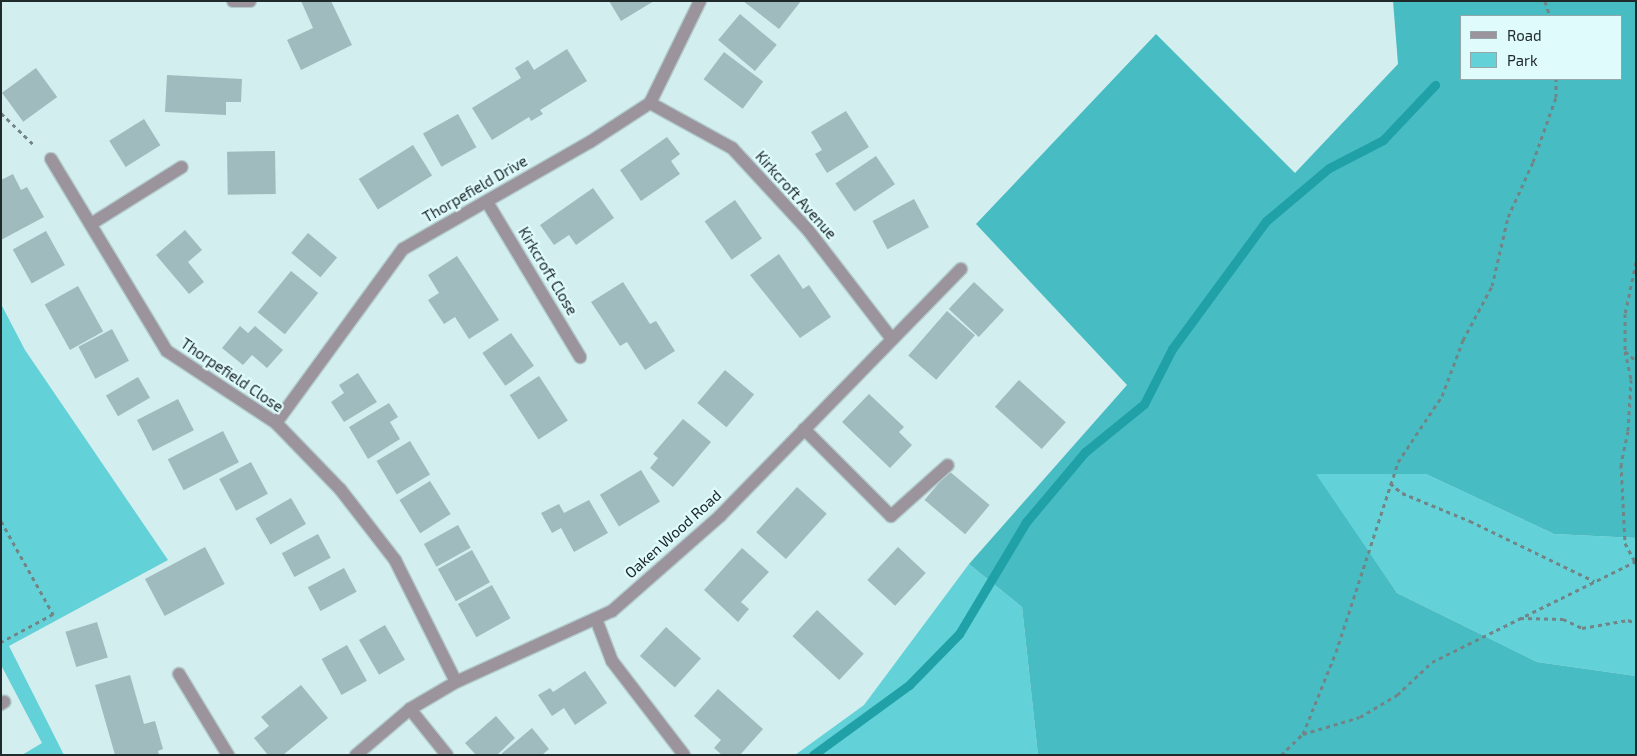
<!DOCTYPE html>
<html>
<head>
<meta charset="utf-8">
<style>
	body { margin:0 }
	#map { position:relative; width:1637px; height:756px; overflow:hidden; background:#d2eeef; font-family:"Exo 2",sans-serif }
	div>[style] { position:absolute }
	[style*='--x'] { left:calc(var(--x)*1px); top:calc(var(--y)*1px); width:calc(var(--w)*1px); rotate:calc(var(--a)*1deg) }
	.green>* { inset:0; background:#62d1d8 }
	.forest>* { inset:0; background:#47bdc3 }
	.stream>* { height:9px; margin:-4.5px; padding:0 4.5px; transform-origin:4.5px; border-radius:4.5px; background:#1fa1a7 }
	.building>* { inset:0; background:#a0bbbd; transform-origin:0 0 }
	.path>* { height:3px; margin-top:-1.5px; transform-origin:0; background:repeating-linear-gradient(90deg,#728485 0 4px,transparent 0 8px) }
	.roads { filter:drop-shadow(1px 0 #b2cbcc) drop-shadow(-1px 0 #b2cbcc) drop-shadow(0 1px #b2cbcc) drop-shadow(0 -1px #b2cbcc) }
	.service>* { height:12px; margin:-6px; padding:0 6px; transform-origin:6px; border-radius:6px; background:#9b949c }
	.minor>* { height:12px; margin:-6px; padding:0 6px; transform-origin:6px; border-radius:6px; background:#9b949c }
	span { translate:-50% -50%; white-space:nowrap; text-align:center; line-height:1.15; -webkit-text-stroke:4.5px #dffbfc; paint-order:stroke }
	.street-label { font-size:15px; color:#202a2b }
	.frame { position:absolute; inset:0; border:2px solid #202a2b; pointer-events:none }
	.legend { position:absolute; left:1460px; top:15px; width:162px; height:65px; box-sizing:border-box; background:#dffbfc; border:1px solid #93a7a8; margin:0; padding:6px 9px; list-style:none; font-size:15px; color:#202a2b }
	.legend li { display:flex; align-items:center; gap:10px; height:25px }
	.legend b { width:25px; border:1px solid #93a7a8 }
</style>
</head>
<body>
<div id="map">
	<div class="green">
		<i style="clip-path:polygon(1px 304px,25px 350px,168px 560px,9px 646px,64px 755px,22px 755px,42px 743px,1px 665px)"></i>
		<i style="clip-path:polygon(1315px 474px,1426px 474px,1554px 534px,1636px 538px,1636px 676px,1537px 662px,1397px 593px)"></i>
		<i style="clip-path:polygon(969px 564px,1022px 607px,1038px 755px,795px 755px,864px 705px)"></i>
	</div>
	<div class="forest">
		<i style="clip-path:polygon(evenodd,1393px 1px,1636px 1px,1636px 538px,1554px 534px,1426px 474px,1316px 474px,1397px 593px,1537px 662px,1636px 676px,1636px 755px,1038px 755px,1022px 607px,969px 564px,1127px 385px,976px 224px,1156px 34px,1295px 173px,1398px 64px,1393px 1px,1461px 16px,1621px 16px,1621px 79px,1461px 79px,1461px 16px)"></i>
	</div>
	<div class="stream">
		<i style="--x:813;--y:755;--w:119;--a:-36.1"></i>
		<i style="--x:909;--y:685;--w:71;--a:-45.6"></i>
		<i style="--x:959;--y:634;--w:131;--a:-59.1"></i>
		<i style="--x:1026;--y:522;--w:92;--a:-49.9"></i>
		<i style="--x:1085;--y:452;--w:76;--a:-39.1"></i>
		<i style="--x:1144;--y:404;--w:62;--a:-63"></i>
		<i style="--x:1172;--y:349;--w:159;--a:-53.7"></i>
		<i style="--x:1266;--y:221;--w:82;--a:-40.1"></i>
		<i style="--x:1329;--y:168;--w:61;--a:-27.4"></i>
		<i style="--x:1383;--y:140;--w:76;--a:-46.6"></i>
	</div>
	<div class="building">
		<i style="clip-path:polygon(301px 1px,331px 1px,352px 45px,301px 70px,287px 40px,313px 28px)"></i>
		<i style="clip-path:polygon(609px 1px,654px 1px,621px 21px)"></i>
		<i style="clip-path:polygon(743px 1px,801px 1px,779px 29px)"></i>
		<i style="left:740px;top:14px;width:48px;height:34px;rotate:40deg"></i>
		<i style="clip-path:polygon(567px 49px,587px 81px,540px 110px,543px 114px,531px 121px,529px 117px,492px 140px,472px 108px,521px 78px,515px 68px,528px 60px,534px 70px)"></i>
		<i style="left:724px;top:52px;width:49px;height:34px;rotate:37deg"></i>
		<i style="left:36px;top:68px;width:36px;height:42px;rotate:54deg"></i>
		<i style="clip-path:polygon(167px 75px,242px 79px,241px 102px,226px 102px,226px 115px,165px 112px)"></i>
		<i style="clip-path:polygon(846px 111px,869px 147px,827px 173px,815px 154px,822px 150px,811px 132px)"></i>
		<i style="left:458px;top:114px;width:38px;height:40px;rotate:61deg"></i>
		<i style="left:144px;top:119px;width:31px;height:41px;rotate:58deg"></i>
		<i style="clip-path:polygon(667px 137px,680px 154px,671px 161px,680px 174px,641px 201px,620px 170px)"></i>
		<i style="left:413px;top:145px;width:36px;height:64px;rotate:58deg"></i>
		<i style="left:275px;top:151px;width:43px;height:48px;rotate:89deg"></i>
		<i style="left:876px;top:156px;width:34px;height:49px;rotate:56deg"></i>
		<i style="clip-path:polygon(13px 174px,21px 190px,27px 187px,44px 217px,1px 240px,1px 180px)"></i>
		<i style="clip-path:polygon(593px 188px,614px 218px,576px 245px,569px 235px,554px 245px,540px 225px)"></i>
		<i style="left:914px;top:199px;width:32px;height:47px;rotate:62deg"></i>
		<i style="left:735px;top:200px;width:47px;height:37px;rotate:55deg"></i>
		<i style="clip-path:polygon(185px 230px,202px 250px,188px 262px,204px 282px,189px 294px,156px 255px)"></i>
		<i style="left:46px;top:231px;width:39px;height:38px;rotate:61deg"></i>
		<i style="left:308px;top:233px;width:38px;height:26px;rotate:40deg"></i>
		<i style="clip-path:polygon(779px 254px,803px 289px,809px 285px,831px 317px,800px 338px,750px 275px)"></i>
		<i style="clip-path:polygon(457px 256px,499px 320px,469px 339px,455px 317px,444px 324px,428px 300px,439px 293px,428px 275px)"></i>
		<i style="left:291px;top:271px;width:35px;height:53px;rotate:39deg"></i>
		<i style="clip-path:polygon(623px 282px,650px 324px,656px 321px,675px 351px,645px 370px,627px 342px,620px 346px,591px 302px)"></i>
		<i style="left:974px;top:282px;width:41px;height:37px;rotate:43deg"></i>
		<i style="left:78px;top:286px;width:52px;height:38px;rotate:61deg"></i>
		<i style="left:947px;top:311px;width:37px;height:59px;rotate:41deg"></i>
		<i style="clip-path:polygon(240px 326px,248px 333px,255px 326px,283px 350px,267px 368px,252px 355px,243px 365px,222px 348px)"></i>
		<i style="left:112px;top:329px;width:36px;height:38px;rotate:62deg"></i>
		<i style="left:511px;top:333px;width:40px;height:35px;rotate:55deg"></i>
		<i style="left:725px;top:370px;width:38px;height:43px;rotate:40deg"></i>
		<i style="clip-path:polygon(358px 373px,377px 402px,344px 422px,331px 402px,344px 393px,339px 385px)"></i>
		<i style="left:539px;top:376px;width:53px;height:35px;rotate:57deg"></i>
		<i style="left:138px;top:377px;width:24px;height:37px;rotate:60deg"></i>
		<i style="left:1019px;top:380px;width:63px;height:36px;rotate:42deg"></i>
		<i style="clip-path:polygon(869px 394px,904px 427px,899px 432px,912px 445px,890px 468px,842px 422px)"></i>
		<i style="left:178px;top:399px;width:35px;height:46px;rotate:63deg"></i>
		<i style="clip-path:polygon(389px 403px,398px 417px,390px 422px,400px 439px,368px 459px,349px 427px)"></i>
		<i style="clip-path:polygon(683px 419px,711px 442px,673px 487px,650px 468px,658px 458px,653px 454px)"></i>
		<i style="left:223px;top:431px;width:35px;height:62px;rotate:63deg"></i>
		<i style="left:410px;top:441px;width:39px;height:39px;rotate:59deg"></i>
		<i style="left:251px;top:462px;width:36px;height:36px;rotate:62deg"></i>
		<i style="left:641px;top:470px;width:37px;height:48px;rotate:59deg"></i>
		<i style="left:949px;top:471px;width:53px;height:38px;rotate:40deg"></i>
		<i style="left:430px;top:481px;width:39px;height:36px;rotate:58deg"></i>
		<i style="left:797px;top:487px;width:40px;height:61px;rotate:42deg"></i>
		<i style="left:291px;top:498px;width:30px;height:41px;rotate:60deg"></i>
		<i style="clip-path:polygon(589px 500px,608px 533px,574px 552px,561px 528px,552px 533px,541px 513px,559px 504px,564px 513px)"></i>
		<i style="left:458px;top:525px;width:26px;height:39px;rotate:61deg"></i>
		<i style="left:318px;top:534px;width:27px;height:41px;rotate:62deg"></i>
		<i style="left:205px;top:547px;width:42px;height:68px;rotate:62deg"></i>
		<i style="left:898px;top:547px;width:38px;height:45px;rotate:43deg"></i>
		<i style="clip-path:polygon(742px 548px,769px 572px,741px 602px,749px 609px,738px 622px,704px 590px)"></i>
		<i style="left:472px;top:550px;width:37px;height:39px;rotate:61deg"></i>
		<i style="left:344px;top:568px;width:27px;height:41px;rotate:62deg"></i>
		<i style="left:492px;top:585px;width:38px;height:39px;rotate:61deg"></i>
		<i style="left:817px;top:610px;width:64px;height:36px;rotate:43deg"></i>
		<i style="left:97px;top:622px;width:37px;height:33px;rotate:73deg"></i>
		<i style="left:385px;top:625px;width:40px;height:30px;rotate:60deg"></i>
		<i style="left:666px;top:627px;width:47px;height:39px;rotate:42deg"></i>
		<i style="left:347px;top:645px;width:41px;height:29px;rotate:61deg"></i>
		<i style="clip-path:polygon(585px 671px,607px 703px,575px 725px,564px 708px,552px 716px,538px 695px,550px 688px,553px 692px)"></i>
		<i style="clip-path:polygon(130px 675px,144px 724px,155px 721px,163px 749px,158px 751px,159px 755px,115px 755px,95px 685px)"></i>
		<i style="clip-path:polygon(301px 685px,328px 718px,283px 755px,268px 755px,254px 738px,269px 726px,261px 717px)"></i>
		<i style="clip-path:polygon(718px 689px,763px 729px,740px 755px,722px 755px,714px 748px,721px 740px,694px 716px)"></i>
		<i style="clip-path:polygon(496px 716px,515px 738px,497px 755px,476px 755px,465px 743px)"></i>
		<i style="clip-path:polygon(532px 728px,549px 749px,542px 755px,500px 755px)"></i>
	</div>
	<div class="path">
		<i style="--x:1545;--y:1;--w:16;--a:72"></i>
		<i style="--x:1;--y:113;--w:47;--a:44.1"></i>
		<i style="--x:1636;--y:262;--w:53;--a:101.9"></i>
		<i style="--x:1625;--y:314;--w:37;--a:90"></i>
		<i style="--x:1625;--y:351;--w:15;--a:42"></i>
		<i style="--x:1625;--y:351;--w:29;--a:78"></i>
		<i style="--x:1631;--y:379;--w:52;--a:93.3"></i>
		<i style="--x:1628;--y:431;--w:34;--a:102"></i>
		<i style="--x:1621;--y:464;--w:79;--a:87.1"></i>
		<i style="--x:1625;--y:543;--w:21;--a:62"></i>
		<i style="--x:1390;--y:483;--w:16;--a:40"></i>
		<i style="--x:1402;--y:493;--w:74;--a:22.4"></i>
		<i style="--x:1470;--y:521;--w:138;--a:25.8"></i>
		<i style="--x:1;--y:521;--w:107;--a:60.8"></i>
		<i style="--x:53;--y:614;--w:59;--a:151.7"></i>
		<i style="--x:1520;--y:618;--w:43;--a:1.3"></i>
		<i style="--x:1563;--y:619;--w:21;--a:25"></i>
		<i style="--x:1582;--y:628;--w:47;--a:-9.9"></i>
		<i style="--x:1628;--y:620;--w:9;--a:21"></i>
		<i style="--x:1303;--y:734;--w:88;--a:-68.1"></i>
		<i style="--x:1336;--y:652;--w:200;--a:-71.9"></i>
		<i style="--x:1398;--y:462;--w:79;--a:-56.3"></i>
		<i style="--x:1442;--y:396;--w:60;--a:-69.4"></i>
		<i style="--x:1463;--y:340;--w:61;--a:-61.8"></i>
		<i style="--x:1492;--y:286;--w:71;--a:-76.9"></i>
		<i style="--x:1508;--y:217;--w:60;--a:-65.6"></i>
		<i style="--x:1533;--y:162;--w:69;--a:-70.5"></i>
		<i style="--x:1556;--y:97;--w:18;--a:-90"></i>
		<i style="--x:1281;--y:755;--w:30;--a:-44"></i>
		<i style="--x:1303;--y:734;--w:59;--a:-16.6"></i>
		<i style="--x:1360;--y:717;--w:43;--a:-30.7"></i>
		<i style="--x:1397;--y:695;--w:48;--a:-43.3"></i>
		<i style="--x:1432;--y:662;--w:228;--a:-26.3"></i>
	</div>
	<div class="roads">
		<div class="service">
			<i style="--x:233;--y:1;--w:17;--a:0"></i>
			<i style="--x:596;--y:619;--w:45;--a:69.1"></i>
			<i style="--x:612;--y:661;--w:118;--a:52.5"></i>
			<i style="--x:1;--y:704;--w:4;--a:-34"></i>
		</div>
		<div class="minor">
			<i style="--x:650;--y:103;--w:94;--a:28.8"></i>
			<i style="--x:732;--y:148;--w:112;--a:47.2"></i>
			<i style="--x:808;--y:230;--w:138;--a:52.4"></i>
			<i style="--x:51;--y:159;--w:224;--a:58.9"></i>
			<i style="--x:167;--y:351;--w:131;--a:33.4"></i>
			<i style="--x:276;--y:423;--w:92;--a:45.9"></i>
			<i style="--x:340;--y:489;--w:90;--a:52.2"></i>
			<i style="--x:395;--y:560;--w:136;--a:63.4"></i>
			<i style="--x:487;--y:202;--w:181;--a:59"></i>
			<i style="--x:91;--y:224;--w:107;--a:-32.1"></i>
			<i style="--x:276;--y:423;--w:215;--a:-53.9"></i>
			<i style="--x:403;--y:249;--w:215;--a:-29.8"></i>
			<i style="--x:590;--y:142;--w:72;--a:-33"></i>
			<i style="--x:650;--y:103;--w:114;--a:-63.9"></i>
			<i style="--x:804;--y:429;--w:123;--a:45"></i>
			<i style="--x:891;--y:516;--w:76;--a:-41.8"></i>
			<i style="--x:179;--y:674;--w:95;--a:58.8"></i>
			<i style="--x:410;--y:709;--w:59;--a:51.2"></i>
			<i style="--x:356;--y:755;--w:71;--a:-40.4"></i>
			<i style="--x:410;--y:709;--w:53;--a:-30.4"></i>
			<i style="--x:456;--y:682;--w:171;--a:-24.5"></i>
			<i style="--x:612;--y:611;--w:144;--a:-41.3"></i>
			<i style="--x:720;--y:516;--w:345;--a:-45.7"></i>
		</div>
	</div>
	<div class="street-label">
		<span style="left:475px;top:189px;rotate:-30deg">Thorpefield Drive</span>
		<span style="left:796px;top:195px;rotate:48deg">Kirkcroft Avenue</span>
		<span style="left:548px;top:271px;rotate:59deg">Kirkcroft Close</span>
		<span style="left:232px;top:375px;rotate:34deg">Thorpefield Close</span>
		<span style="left:673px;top:534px;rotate:-42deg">Oaken Wood Road</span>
	</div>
	<div class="frame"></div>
	<ul class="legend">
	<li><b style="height:6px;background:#9b949c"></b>Road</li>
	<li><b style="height:14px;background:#62d1d8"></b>Park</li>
	</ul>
</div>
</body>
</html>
